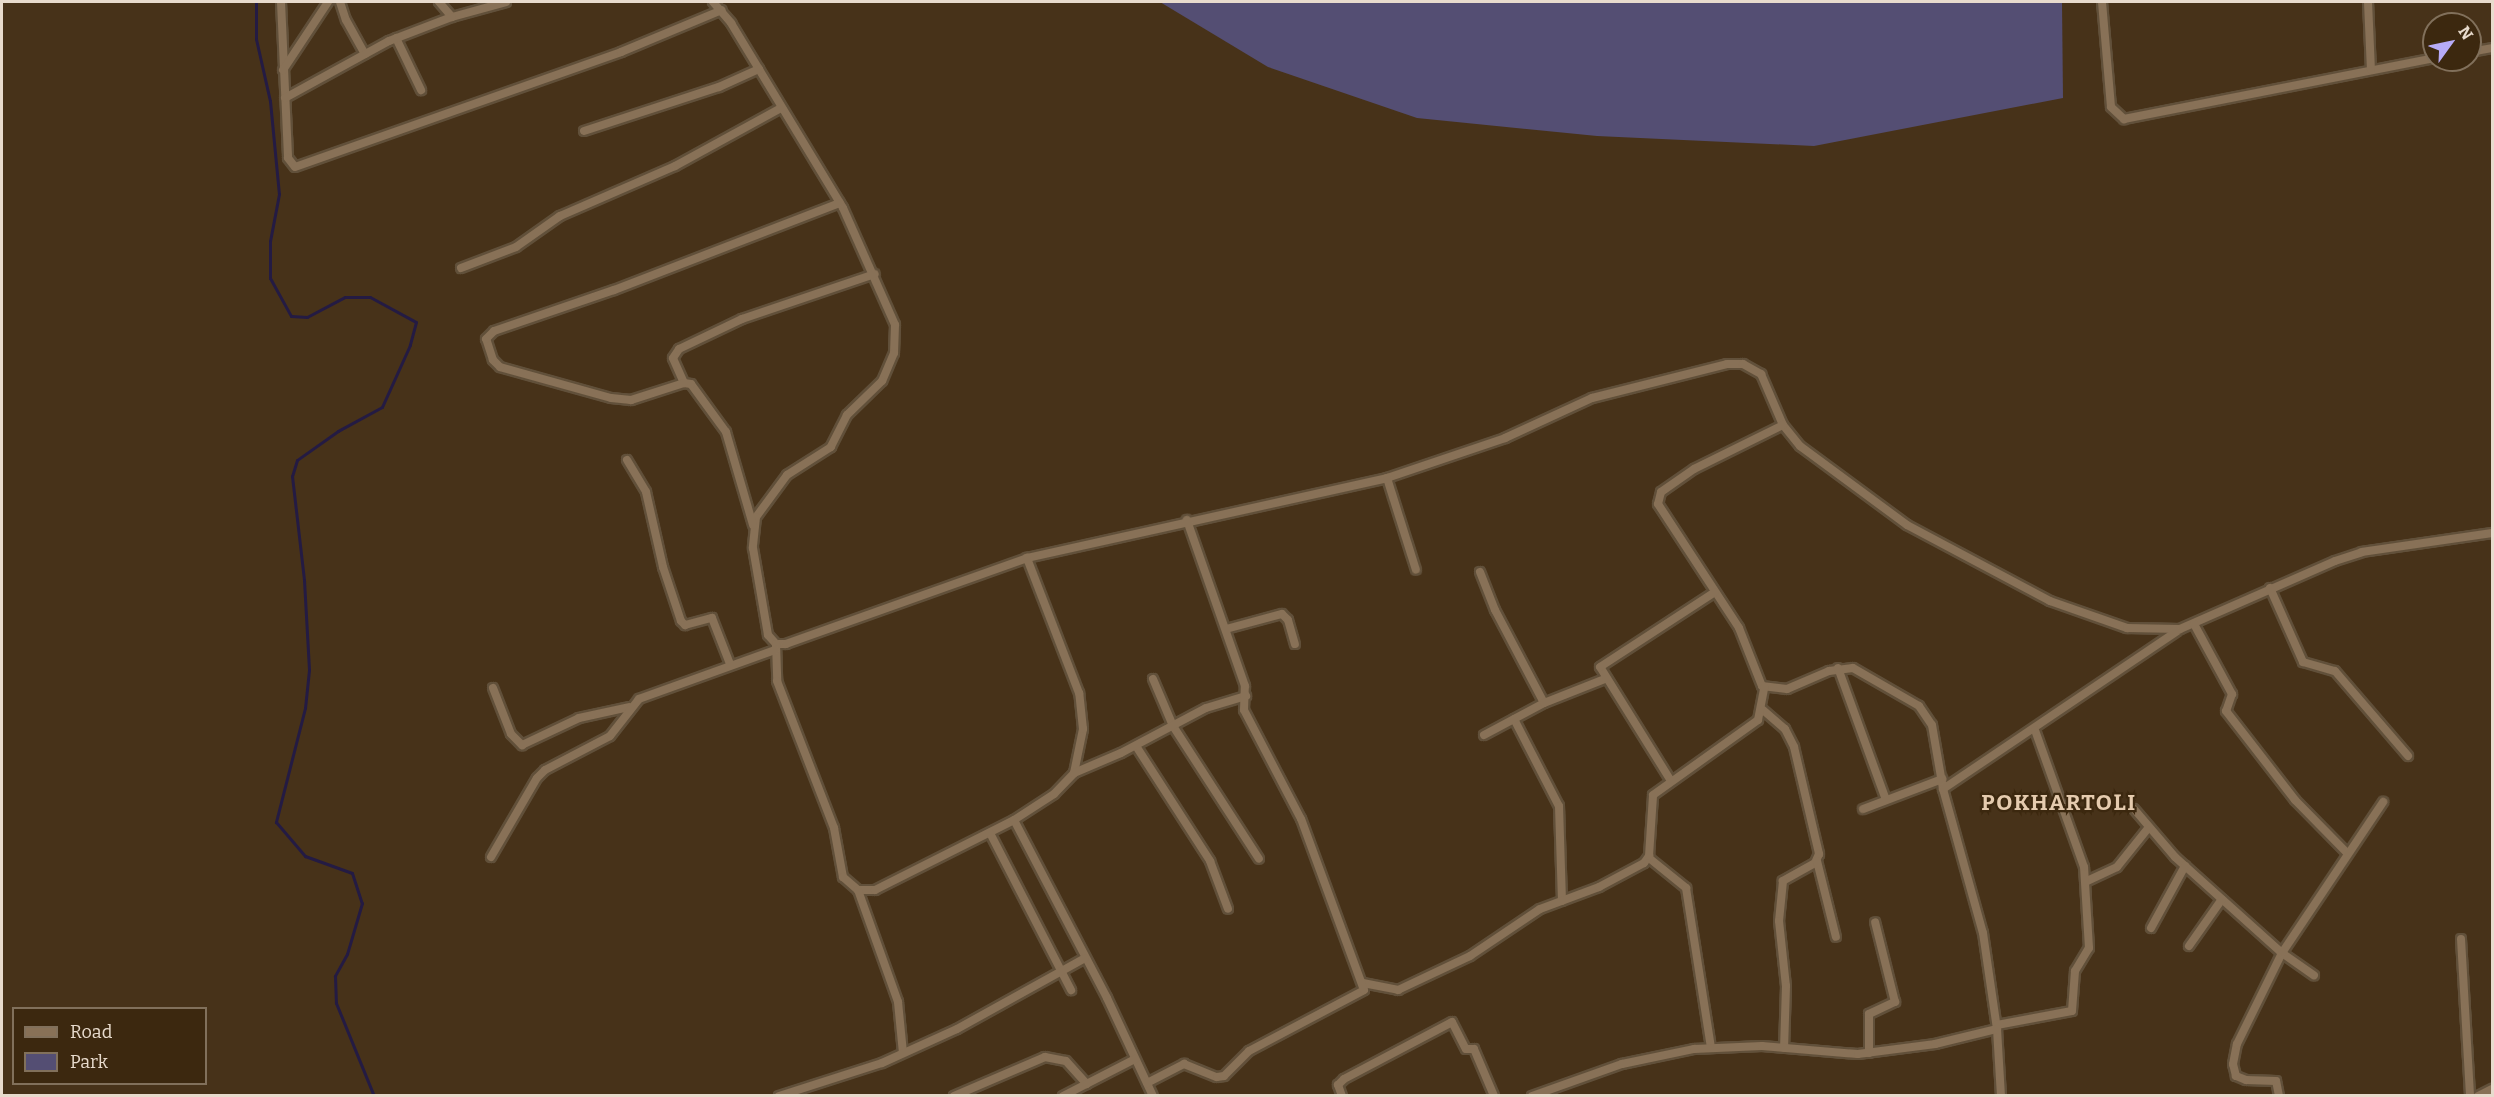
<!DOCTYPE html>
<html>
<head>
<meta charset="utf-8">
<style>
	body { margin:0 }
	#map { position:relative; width:2494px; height:1097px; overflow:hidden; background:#473219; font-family:Bitter,serif }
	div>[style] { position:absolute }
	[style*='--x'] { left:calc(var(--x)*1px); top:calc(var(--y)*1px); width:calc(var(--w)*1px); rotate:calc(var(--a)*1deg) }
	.green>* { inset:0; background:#544e73 }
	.stream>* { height:3px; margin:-1.5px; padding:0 1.5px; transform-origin:1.5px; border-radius:1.5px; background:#241b43 }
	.roads { filter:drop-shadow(2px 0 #61503a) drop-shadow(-2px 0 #61503a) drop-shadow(0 2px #61503a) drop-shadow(0 -2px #61503a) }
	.minor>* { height:8px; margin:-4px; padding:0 4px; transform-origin:4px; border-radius:4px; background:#887157 }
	span { translate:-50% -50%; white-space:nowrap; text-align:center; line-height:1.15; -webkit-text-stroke:4.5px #3c280f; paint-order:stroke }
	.district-label { font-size:22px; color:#e5cbae; font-weight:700; letter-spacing:1.5px }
	.frame { position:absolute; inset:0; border:3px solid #e8dbcd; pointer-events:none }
	.legend { position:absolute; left:12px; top:1007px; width:195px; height:78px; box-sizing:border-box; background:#3c280f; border:2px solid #81705b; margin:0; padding:8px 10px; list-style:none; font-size:18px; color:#e8dbcd }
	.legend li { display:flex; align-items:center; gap:12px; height:30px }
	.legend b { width:30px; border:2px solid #81705b }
	.north { position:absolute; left:2422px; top:12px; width:60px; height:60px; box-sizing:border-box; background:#3c280f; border:2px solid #81705b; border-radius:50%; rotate:57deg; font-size:16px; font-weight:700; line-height:24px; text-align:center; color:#e8dbcd }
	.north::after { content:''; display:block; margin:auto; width:21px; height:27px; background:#b7abf7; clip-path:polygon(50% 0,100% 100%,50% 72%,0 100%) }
</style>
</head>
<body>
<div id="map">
	<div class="green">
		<i style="clip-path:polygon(1160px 2px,2062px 2px,2063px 98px,1814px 146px,1597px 136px,1417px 118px,1268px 67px)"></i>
	</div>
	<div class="stream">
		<i style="--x:256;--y:2;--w:37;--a:90"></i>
		<i style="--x:256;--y:39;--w:64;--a:77.3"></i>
		<i style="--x:270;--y:101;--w:93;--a:84.5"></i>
		<i style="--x:279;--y:194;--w:48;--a:100.8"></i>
		<i style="--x:270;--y:241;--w:37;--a:90"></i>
		<i style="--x:270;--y:278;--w:43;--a:61.1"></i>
		<i style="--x:291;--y:316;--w:16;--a:4"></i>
		<i style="--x:307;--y:317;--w:43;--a:-27.8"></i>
		<i style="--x:345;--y:297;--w:25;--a:0"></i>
		<i style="--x:370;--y:297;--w:52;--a:28.5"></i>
		<i style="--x:416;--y:322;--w:24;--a:105"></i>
		<i style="--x:410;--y:345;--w:68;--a:114.3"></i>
		<i style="--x:382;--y:407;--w:50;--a:151.4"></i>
		<i style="--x:338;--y:431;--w:50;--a:144.7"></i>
		<i style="--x:297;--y:460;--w:17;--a:107"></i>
		<i style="--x:292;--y:476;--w:105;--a:83.4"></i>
		<i style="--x:304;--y:580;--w:90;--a:86.8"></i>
		<i style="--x:309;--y:670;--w:38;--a:96"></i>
		<i style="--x:305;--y:708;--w:118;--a:104.3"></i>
		<i style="--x:276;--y:822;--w:45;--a:49.5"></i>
		<i style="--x:305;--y:856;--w:50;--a:19.9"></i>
		<i style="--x:352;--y:873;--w:32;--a:72"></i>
		<i style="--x:362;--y:903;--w:53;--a:106.4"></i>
		<i style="--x:347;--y:954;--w:25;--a:119"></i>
		<i style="--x:335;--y:976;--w:27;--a:88"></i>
		<i style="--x:336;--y:1003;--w:100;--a:67.8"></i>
	</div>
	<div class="roads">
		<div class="minor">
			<i style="--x:281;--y:2;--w:156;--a:87.4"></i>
			<i style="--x:288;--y:158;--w:11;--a:52"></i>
			<i style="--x:295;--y:167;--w:346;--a:-19.4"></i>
			<i style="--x:621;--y:52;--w:109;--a:-22.6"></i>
			<i style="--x:340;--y:2;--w:19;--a:72"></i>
			<i style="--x:346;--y:20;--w:39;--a:61"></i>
			<i style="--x:439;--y:2;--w:20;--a:49"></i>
			<i style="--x:452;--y:17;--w:56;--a:-15.5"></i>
			<i style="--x:713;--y:2;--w:28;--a:49"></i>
			<i style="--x:731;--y:23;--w:216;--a:58.8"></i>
			<i style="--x:843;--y:208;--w:128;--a:66"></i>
			<i style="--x:895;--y:325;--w:28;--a:92"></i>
			<i style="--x:894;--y:353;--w:30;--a:113"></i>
			<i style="--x:882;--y:381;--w:49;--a:135.8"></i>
			<i style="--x:847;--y:415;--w:36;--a:117"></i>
			<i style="--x:831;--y:447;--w:52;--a:147.5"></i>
			<i style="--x:787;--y:475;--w:52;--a:126.4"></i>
			<i style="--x:756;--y:517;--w:31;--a:96"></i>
			<i style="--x:753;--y:548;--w:88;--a:80.2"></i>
			<i style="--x:768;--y:635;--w:12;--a:48"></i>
			<i style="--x:776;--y:644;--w:10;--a:0"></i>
			<i style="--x:786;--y:644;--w:256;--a:-19.6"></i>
			<i style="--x:1027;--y:558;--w:369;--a:-12.5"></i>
			<i style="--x:1387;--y:478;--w:125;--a:-18.7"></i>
			<i style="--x:1505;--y:438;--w:96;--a:-24.7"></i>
			<i style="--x:1592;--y:398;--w:139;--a:-14.1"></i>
			<i style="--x:1727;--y:364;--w:16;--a:0"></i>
			<i style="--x:1743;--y:364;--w:21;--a:29"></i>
			<i style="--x:1761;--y:374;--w:56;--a:66.7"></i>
			<i style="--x:1783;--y:425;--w:27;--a:51"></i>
			<i style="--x:1800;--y:446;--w:133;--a:36.4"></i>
			<i style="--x:1907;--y:525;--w:162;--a:28"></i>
			<i style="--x:2050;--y:601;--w:82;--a:19.3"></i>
			<i style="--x:2127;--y:628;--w:53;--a:1.1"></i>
			<i style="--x:2180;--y:629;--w:169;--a:-23.7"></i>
			<i style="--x:2335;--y:561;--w:28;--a:-18"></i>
			<i style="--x:2362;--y:552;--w:131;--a:-8.3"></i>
			<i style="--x:2102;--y:2;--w:105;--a:85.1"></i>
			<i style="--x:2111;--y:107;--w:18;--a:43"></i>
			<i style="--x:2124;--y:119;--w:316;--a:-11.1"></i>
			<i style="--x:2368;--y:2;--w:68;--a:87.5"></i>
			<i style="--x:396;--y:38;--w:58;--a:64.3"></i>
			<i style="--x:2470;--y:52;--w:22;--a:-10"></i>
			<i style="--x:283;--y:70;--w:82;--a:-56.5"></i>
			<i style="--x:285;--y:98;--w:119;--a:-28.7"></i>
			<i style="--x:389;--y:41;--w:67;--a:-20.9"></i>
			<i style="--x:584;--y:131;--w:142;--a:-18.1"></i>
			<i style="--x:719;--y:87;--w:44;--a:-24.2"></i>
			<i style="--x:461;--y:268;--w:59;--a:-20.9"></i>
			<i style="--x:516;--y:247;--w:54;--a:-35.2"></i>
			<i style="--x:560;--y:216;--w:125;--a:-23.5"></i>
			<i style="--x:675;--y:166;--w:121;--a:-28.7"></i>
			<i style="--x:684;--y:383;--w:27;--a:-114"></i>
			<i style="--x:673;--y:358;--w:11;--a:-56"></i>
			<i style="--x:679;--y:349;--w:70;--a:-25.5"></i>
			<i style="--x:742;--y:319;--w:140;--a:-18.7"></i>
			<i style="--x:1783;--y:425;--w:99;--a:153.7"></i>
			<i style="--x:1694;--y:469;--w:40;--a:145.1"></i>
			<i style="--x:1661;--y:492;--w:12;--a:104"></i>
			<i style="--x:1658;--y:504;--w:148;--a:56.8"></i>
			<i style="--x:1739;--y:628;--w:62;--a:68.4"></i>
			<i style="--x:1762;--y:686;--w:25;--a:7"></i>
			<i style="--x:1787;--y:689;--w:46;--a:-23.2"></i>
			<i style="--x:1829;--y:671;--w:24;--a:-7"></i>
			<i style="--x:1853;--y:668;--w:76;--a:29.9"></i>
			<i style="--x:1919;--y:706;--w:23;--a:56"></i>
			<i style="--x:1932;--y:725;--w:65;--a:80.2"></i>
			<i style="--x:1943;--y:789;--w:149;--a:74.5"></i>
			<i style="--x:1983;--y:933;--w:97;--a:81.7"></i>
			<i style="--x:1997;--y:1029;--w:67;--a:86.6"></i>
			<i style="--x:627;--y:460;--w:37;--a:59"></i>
			<i style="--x:646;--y:492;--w:77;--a:77.2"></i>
			<i style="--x:663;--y:567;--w:57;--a:71.6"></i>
			<i style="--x:681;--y:621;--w:6;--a:45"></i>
			<i style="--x:685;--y:625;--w:28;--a:-15"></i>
			<i style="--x:712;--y:618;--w:49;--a:68.6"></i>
			<i style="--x:1387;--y:478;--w:96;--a:72.5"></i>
			<i style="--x:753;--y:525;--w:97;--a:-106.2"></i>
			<i style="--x:726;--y:432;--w:59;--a:-126.1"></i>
			<i style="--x:691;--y:384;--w:7;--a:-172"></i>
			<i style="--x:684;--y:383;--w:56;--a:162.2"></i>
			<i style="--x:631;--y:400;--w:20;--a:-174"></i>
			<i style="--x:611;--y:398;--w:115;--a:-164.4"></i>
			<i style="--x:500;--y:367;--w:10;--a:-135"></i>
			<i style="--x:493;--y:360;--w:22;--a:-108"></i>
			<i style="--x:486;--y:339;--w:11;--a:-45"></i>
			<i style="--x:494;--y:331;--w:127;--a:-18.9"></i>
			<i style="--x:614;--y:290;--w:242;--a:-21.1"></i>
			<i style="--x:1480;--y:572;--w:41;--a:68.5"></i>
			<i style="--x:1495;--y:610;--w:105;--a:62.2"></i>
			<i style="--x:2270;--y:588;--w:81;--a:66"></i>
			<i style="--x:2303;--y:662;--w:33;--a:16"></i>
			<i style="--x:2335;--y:671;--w:112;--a:49.3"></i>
			<i style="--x:2194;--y:624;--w:80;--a:61.5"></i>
			<i style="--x:2232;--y:694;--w:18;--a:109"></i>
			<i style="--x:2226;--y:711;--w:113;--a:52.2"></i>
			<i style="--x:2295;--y:800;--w:74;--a:45.5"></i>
			<i style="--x:1226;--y:629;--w:58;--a:-15"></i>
			<i style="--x:1282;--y:614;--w:8;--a:45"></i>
			<i style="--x:1288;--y:620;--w:25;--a:74"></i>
			<i style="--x:776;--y:644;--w:37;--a:88"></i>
			<i style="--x:777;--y:681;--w:158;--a:68.8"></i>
			<i style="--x:834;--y:828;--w:50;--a:79.6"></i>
			<i style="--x:843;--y:877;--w:20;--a:41"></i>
			<i style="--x:858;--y:890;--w:17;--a:0"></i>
			<i style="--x:875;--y:890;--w:156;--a:-26.7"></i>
			<i style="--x:1014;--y:820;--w:48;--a:-33"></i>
			<i style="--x:1054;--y:794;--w:29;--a:-46"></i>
			<i style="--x:1074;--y:773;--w:45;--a:-78.4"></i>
			<i style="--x:1083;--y:729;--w:36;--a:-96"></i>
			<i style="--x:1079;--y:693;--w:145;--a:-111.1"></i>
			<i style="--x:1838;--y:668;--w:140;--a:70"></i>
			<i style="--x:1153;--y:679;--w:51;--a:66.9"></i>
			<i style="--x:1173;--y:726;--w:158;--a:57.1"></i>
			<i style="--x:493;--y:688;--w:49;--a:68.6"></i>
			<i style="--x:511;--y:734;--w:16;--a:45"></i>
			<i style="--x:522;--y:745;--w:63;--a:-25.3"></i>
			<i style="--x:579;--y:718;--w:51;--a:-12.4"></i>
			<i style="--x:1763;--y:710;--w:29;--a:41"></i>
			<i style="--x:1785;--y:729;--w:20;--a:63"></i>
			<i style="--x:1794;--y:747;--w:110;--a:76.8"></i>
			<i style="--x:1819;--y:854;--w:10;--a:114"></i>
			<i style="--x:1815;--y:863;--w:37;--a:151"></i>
			<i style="--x:1783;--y:881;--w:40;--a:95.7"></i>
			<i style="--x:1779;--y:921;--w:65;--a:83.9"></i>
			<i style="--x:1786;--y:986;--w:62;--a:91.8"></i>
			<i style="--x:1514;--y:719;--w:98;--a:62.7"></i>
			<i style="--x:1559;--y:806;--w:95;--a:88.2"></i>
			<i style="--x:1484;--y:735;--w:68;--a:-28.1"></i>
			<i style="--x:1544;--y:703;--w:66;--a:-21.5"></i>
			<i style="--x:1136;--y:746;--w:137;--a:57.2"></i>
			<i style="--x:1210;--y:861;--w:51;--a:69.4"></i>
			<i style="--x:1074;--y:773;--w:51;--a:-23.1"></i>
			<i style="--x:1121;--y:753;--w:96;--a:-27.9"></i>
			<i style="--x:1206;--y:708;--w:42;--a:-16.7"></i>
			<i style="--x:1671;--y:781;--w:134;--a:-121.9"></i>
			<i style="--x:1600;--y:667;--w:137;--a:-33.1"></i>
			<i style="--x:1943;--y:789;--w:282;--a:-34"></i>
			<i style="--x:1863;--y:809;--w:85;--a:-20.8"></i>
			<i style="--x:2134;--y:809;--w:63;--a:49.5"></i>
			<i style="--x:2175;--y:857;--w:144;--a:41.9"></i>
			<i style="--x:2282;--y:953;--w:39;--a:35"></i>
			<i style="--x:1014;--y:820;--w:201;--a:62.4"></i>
			<i style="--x:1107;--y:998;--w:108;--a:64.9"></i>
			<i style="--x:990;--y:833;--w:177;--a:62.7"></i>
			<i style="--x:491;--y:857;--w:91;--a:-59.8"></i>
			<i style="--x:537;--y:778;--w:11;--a:-45"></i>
			<i style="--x:545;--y:770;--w:73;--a:-27.6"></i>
			<i style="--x:610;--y:736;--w:47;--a:-51.9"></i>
			<i style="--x:639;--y:699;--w:145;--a:-19.8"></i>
			<i style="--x:1649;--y:858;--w:48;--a:39"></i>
			<i style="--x:1686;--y:888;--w:162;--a:81.1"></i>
			<i style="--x:1817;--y:861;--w:78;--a:76"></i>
			<i style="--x:2087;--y:881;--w:33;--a:-25"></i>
			<i style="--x:2117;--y:867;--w:51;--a:-51.3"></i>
			<i style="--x:858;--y:890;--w:119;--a:70.3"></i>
			<i style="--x:898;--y:1002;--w:51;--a:84.4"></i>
			<i style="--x:2151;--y:928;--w:71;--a:-61.3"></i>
			<i style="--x:2461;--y:939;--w:157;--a:86.7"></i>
			<i style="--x:2189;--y:946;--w:57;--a:-54.9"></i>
			<i style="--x:1363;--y:983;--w:36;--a:11"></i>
			<i style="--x:1398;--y:990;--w:80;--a:-25.3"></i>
			<i style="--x:1470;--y:956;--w:84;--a:-33.9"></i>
			<i style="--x:1540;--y:909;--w:63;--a:-20.4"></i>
			<i style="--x:1599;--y:887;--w:51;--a:-28.1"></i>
			<i style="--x:1644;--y:863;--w:9;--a:-54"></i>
			<i style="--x:1649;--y:856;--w:61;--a:-86.2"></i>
			<i style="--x:1653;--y:795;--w:129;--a:-35.5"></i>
			<i style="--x:1758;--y:720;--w:33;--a:-79"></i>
			<i style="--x:1997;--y:1025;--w:76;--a:-10.6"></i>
			<i style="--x:2072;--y:1011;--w:40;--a:-85.7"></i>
			<i style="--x:2075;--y:971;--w:27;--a:-59"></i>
			<i style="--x:2089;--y:948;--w:81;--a:-93.5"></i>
			<i style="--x:2084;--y:867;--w:145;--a:-109.7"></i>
			<i style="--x:1869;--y:1053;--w:39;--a:-90"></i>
			<i style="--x:1869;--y:1014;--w:29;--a:-25"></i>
			<i style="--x:1895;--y:1002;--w:82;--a:-104"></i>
			<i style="--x:1147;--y:1083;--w:42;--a:-27.2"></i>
			<i style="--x:1184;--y:1064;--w:35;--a:22"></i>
			<i style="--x:1217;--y:1077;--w:7;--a:-8"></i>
			<i style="--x:1224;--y:1076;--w:35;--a:-45"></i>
			<i style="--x:1249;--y:1051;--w:130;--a:-27.9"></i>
			<i style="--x:1364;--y:990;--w:182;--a:-110.2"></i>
			<i style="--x:1301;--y:819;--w:123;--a:-117.6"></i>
			<i style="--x:1244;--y:710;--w:24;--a:-88"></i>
			<i style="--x:1245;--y:686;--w:176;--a:-109.3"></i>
			<i style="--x:779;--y:1096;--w:108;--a:-17.8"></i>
			<i style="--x:882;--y:1063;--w:82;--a:-24.4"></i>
			<i style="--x:957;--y:1029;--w:146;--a:-29"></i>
			<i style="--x:954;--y:1096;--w:99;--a:-23.2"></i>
			<i style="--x:1045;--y:1057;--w:21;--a:11"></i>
			<i style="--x:1066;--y:1061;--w:31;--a:48"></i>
			<i style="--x:1063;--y:1096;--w:81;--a:-27.2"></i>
			<i style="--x:1342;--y:1096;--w:12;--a:-110"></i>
			<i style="--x:1338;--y:1085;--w:8;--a:-45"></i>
			<i style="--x:1344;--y:1079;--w:122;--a:-27.8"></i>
			<i style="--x:1452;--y:1022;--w:30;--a:63"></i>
			<i style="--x:1466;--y:1049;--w:8;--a:0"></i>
			<i style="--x:1474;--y:1049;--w:51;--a:66.9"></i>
			<i style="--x:1532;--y:1096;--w:96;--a:-19.6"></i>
			<i style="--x:1622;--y:1064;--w:74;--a:-11.8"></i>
			<i style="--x:1694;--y:1049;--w:68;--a:-2.5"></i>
			<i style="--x:1762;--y:1046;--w:96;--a:4.8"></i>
			<i style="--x:1858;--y:1054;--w:78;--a:-7.4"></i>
			<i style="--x:1935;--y:1044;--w:64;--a:-13.6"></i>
			<i style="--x:2279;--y:1096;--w:15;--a:-101"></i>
			<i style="--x:2276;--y:1081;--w:30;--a:-178"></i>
			<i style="--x:2246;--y:1080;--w:11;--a:-158"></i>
			<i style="--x:2236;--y:1076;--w:12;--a:-104"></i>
			<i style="--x:2233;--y:1064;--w:20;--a:-79"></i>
			<i style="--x:2237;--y:1044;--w:102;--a:-63.7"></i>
			<i style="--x:2282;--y:953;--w:182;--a:-56.2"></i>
			<i style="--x:2478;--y:1096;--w:16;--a:-27"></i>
		</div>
	</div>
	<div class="district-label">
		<span style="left:2059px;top:803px">POKHARTOLI</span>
	</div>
	<div class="frame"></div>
	<ul class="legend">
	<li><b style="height:8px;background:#887157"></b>Road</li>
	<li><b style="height:16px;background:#544e73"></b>Park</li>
	</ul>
	<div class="north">N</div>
</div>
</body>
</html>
